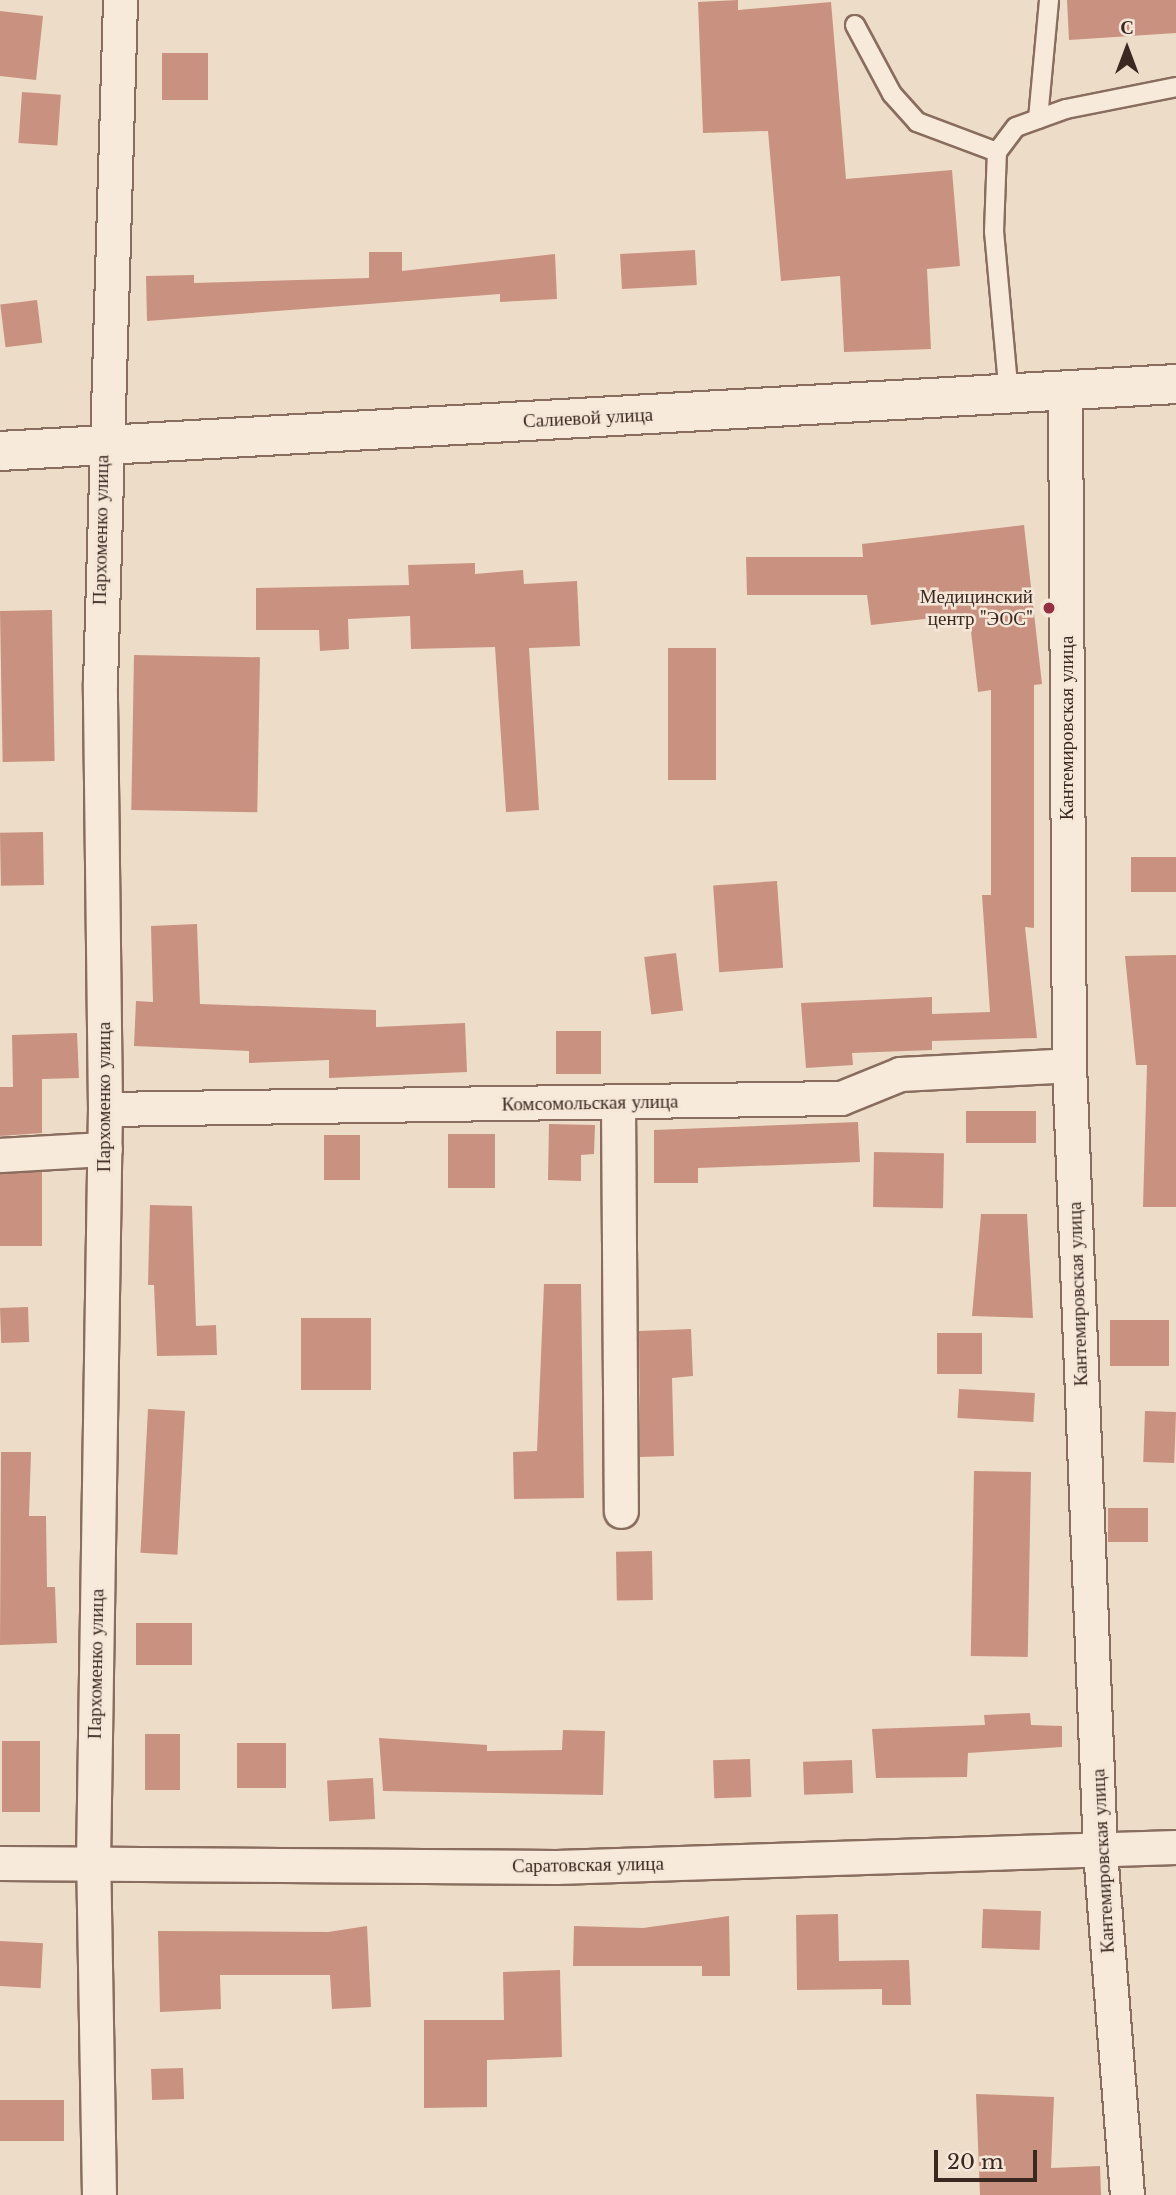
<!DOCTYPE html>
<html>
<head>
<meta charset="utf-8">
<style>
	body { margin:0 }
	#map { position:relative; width:1176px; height:2195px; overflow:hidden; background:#eddcc8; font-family:"Libre Baskerville",serif }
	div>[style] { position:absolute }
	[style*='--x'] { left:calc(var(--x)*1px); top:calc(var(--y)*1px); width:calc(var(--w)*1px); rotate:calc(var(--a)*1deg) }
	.building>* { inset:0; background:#c99280; transform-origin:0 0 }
	.roads { filter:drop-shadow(2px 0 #896d5e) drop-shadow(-2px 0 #896d5e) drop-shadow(0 2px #896d5e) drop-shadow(0 -2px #896d5e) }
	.lane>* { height:18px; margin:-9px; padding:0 9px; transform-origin:9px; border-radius:9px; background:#f8eadb }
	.street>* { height:33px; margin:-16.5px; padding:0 16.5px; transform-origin:16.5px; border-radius:16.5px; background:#f8eadb }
	.secondary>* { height:38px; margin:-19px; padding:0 19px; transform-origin:19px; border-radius:19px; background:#f8eadb }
	.dots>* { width:19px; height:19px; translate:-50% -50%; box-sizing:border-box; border:4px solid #f5e7d8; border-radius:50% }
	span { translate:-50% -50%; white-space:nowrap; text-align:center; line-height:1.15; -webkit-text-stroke:5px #f5e7d8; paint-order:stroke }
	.street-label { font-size:19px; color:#3a2821 }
	.poi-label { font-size:19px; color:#3a2821 }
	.right { translate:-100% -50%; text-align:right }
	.north { position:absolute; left:1092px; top:14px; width:70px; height:70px; -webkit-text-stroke:5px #f5e7d8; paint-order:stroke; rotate:0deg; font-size:19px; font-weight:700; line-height:28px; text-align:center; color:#3a2821 }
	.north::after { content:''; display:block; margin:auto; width:24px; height:32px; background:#3a2821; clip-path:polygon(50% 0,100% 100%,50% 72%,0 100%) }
	.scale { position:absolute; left:934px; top:2150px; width:103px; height:32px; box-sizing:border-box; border:4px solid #3a2821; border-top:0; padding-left:9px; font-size:21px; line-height:24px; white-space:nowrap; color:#3a2821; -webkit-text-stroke:5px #f5e7d8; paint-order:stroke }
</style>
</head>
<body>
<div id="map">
	<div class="building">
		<i style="clip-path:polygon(738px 0,738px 10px,831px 2px,846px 179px,952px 170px,960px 266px,927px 269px,931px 349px,844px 352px,840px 276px,781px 281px,768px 131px,703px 133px,698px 2px)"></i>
		<i style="clip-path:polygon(1067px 0,1176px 0,1176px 33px,1069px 40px)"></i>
		<i style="clip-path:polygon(0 11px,43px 16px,36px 80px,0 76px)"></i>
		<i style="left:162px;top:53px;width:46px;height:47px"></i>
		<i style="left:22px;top:92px;width:39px;height:51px;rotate:4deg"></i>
		<i style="left:695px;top:250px;width:35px;height:75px;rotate:87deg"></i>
		<i style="clip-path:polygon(369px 252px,402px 252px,402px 271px,555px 254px,557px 299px,500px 302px,500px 294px,147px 321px,146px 276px,194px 275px,194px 283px,369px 278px)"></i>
		<i style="left:37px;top:300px;width:43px;height:37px;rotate:83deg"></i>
		<i style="clip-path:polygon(1024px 525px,1042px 684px,1034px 685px,1034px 928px,1025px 927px,1037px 1038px,932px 1041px,932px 1050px,852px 1053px,853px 1065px,806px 1068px,801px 1003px,932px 997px,932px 1014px,990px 1012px,982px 895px,991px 895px,991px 690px,978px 692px,969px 614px,871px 625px,867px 595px,747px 595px,746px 557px,863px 557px,862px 544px)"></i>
		<i style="clip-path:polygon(475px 563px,475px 574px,523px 570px,524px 584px,577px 581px,580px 646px,529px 648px,539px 810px,506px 812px,495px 647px,411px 649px,410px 616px,348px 619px,349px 649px,320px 651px,319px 630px,256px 630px,256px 588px,409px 585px,408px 565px)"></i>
		<i style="left:52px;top:610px;width:151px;height:52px;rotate:89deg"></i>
		<i style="left:668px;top:648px;width:48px;height:132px"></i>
		<i style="left:134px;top:655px;width:126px;height:155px;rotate:1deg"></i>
		<i style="left:43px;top:832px;width:53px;height:43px;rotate:89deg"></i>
		<i style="left:1131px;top:857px;width:45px;height:35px"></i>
		<i style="left:777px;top:881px;width:87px;height:64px;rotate:86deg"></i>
		<i style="clip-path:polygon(197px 924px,200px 1004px,376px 1010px,376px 1027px,465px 1023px,467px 1072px,329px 1078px,329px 1060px,249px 1063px,249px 1051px,134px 1046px,136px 1001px,153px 1002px,151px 926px)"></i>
		<i style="left:676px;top:953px;width:58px;height:32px;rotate:83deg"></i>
		<i style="clip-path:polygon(1176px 955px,1176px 1207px,1143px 1207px,1147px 1065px,1136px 1065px,1125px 956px)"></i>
		<i style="left:556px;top:1031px;width:45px;height:43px"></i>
		<i style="clip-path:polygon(77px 1033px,79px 1078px,42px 1079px,42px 1133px,0 1136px,0 1087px,13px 1087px,12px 1035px)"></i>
		<i style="left:966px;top:1111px;width:70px;height:32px"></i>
		<i style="clip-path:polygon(858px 1122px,860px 1162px,698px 1168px,698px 1183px,654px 1183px,654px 1130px)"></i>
		<i style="clip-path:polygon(549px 1124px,595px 1125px,594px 1154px,581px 1155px,581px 1181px,548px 1180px)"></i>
		<i style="left:448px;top:1134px;width:47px;height:54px"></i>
		<i style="left:324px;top:1135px;width:36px;height:45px"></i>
		<i style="left:874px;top:1152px;width:70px;height:55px;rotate:1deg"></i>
		<i style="left:42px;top:1172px;width:74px;height:42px;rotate:90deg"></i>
		<i style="clip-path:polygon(150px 1205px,192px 1206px,196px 1326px,216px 1325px,217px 1355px,157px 1356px,154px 1285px,148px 1285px)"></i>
		<i style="clip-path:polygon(981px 1214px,1027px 1214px,1033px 1318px,972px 1316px)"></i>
		<i style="clip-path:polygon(544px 1284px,581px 1284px,584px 1498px,514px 1499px,513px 1452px,537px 1451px)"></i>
		<i style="left:28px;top:1307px;width:35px;height:28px;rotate:88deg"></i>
		<i style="left:301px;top:1318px;width:70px;height:72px"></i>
		<i style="left:1110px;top:1320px;width:59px;height:46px"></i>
		<i style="clip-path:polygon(691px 1329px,693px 1376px,672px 1378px,674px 1456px,640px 1457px,639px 1331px)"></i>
		<i style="left:937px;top:1333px;width:45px;height:41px"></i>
		<i style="left:959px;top:1389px;width:76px;height:29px;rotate:3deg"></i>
		<i style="left:148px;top:1409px;width:37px;height:144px;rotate:3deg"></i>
		<i style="left:1145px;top:1411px;width:31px;height:51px;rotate:2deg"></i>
		<i style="clip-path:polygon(1px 1452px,31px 1452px,29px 1516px,46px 1516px,47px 1587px,55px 1587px,57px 1643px,0 1645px)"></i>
		<i style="left:974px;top:1471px;width:57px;height:185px;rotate:1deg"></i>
		<i style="left:1108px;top:1508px;width:40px;height:34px"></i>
		<i style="left:652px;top:1551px;width:49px;height:36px;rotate:89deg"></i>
		<i style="left:192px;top:1623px;width:42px;height:56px;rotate:90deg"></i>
		<i style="clip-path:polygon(1030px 1713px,1031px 1725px,1062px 1726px,1062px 1747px,968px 1753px,967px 1777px,876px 1778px,872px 1729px,985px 1725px,984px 1715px)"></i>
		<i style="clip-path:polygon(563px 1730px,605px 1731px,603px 1795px,383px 1791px,379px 1738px,487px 1745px,487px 1751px,562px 1750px)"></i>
		<i style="left:145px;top:1734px;width:35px;height:56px"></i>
		<i style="left:2px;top:1741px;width:38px;height:71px"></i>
		<i style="left:237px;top:1743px;width:49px;height:45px"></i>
		<i style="left:750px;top:1759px;width:38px;height:37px;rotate:88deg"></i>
		<i style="left:852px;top:1760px;width:33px;height:49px;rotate:88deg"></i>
		<i style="left:373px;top:1778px;width:41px;height:46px;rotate:87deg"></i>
		<i style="left:983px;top:1909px;width:58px;height:39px;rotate:2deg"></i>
		<i style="clip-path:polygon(838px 1914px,839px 1961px,909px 1960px,911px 2005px,882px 2005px,882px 1989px,797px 1990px,796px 1915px)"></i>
		<i style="clip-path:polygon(729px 1916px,730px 1976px,702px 1976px,702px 1966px,573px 1966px,574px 1926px,643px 1928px)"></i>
		<i style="clip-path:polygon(367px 1926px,371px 2007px,332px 2009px,330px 1975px,220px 1975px,221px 2009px,160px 2012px,158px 1931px,328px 1932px)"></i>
		<i style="left:0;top:1941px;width:43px;height:45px;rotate:3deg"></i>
		<i style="clip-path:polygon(560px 1970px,562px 2057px,487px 2060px,487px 2107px,424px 2108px,424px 2020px,504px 2020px,503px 1972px)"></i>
		<i style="left:183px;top:2068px;width:31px;height:32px;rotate:88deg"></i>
		<i style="clip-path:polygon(976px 2094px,1054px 2097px,1051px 2168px,1100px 2166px,1101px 2195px,980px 2195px)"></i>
		<i style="left:0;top:2100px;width:64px;height:41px"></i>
	</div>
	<div class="roads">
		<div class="lane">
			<i style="--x:855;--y:25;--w:78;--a:61.8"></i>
			<i style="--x:892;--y:94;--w:38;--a:48"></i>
			<i style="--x:917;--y:122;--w:85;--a:20.6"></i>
			<i style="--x:1038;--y:119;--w:120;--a:-84.7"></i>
			<i style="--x:1009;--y:396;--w:165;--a:-95.2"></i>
			<i style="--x:994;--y:232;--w:80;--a:-87.9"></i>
			<i style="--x:997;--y:152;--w:31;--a:-53"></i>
			<i style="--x:1016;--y:127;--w:53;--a:-19.8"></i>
			<i style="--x:1066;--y:109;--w:112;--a:-11.3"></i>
		</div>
		<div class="street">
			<i style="--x:1065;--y:393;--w:672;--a:89.66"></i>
			<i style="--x:1069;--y:1065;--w:788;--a:87.74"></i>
			<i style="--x:1100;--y:1852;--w:344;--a:85.5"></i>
			<i style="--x:618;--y:1103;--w:408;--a:89.6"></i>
			<i style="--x:105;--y:1109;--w:736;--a:-0.86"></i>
			<i style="--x:841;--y:1098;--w:64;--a:-22.1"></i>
			<i style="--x:900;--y:1074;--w:169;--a:-3"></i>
			<i style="--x:0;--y:1155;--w:105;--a:-3.3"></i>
			<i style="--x:0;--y:1863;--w:556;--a:0.41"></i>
			<i style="--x:556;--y:1867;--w:620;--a:-1.85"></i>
			<i style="--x:99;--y:2195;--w:332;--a:-91"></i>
			<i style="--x:93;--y:1863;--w:754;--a:-89.09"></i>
			<i style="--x:105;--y:1109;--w:426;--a:-90.7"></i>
			<i style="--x:100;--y:683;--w:683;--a:-88.32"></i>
		</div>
		<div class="secondary">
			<i style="--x:0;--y:451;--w:1178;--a:-3.26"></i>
		</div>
	</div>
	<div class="dots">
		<i style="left:1049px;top:608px;background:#953042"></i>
	</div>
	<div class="street-label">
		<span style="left:588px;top:418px;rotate:-3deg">Салиевой улица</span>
		<span style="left:101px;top:530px;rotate:-89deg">Пархоменко улица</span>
		<span style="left:1067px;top:728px;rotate:-90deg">Кантемировская улица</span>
		<span style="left:104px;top:1097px;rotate:-90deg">Пархоменко улица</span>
		<span style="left:590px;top:1103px;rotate:-1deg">Комсомольская улица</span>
		<span style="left:1078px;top:1294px;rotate:-92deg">Кантемировская улица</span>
		<span style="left:96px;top:1664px;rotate:-89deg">Пархоменко улица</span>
		<span style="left:1103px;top:1861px;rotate:-93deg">Кантемировская улица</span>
		<span style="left:588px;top:1865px;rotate:-1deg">Саратовская улица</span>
	</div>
	<div class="poi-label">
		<span class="right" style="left:1033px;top:608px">Медицинский<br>центр "ЭОС"</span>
	</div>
	<div class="north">С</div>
	<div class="scale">20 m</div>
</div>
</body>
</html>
